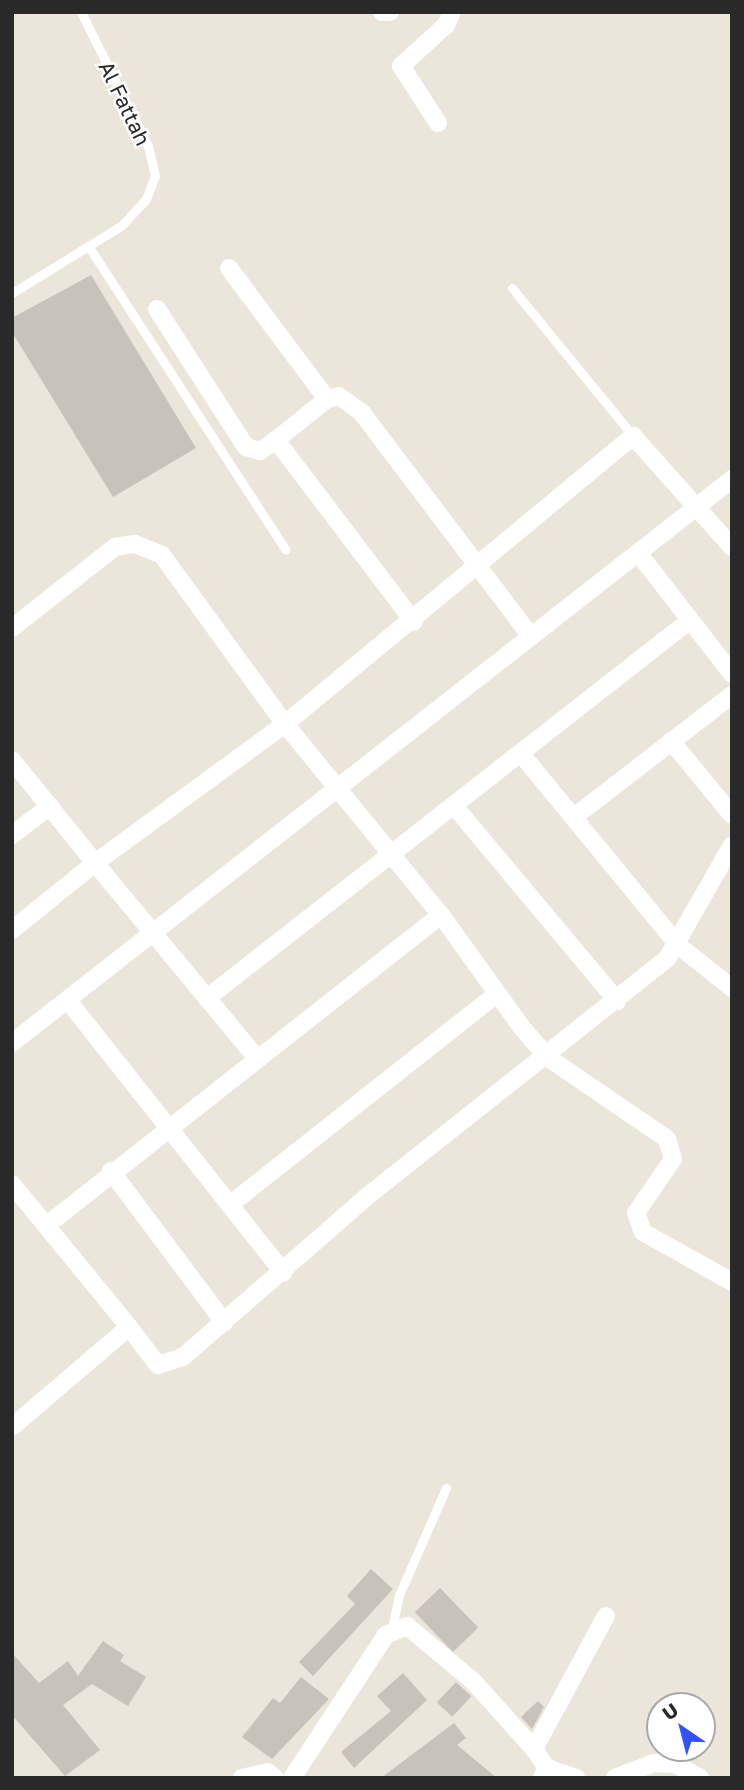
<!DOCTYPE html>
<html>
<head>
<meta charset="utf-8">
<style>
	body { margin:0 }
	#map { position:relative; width:744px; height:1790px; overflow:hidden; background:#ece5da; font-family:"Golos Text",sans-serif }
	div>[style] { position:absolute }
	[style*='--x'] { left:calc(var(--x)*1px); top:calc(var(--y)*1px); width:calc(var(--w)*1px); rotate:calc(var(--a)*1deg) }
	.building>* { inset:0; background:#c7c2ba; transform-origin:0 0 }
	.lane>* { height:9px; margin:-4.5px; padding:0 4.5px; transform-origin:4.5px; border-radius:4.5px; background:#fff }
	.street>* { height:18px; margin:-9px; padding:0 9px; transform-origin:9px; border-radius:9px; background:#fff }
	span { translate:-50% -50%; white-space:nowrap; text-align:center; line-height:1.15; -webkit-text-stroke:5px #fff; paint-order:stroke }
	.street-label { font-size:21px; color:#292929 }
	.frame { position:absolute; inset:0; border:14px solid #292929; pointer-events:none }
	.north { position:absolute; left:646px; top:1692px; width:70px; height:70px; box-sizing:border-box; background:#fff; border:2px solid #a9a9a9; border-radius:50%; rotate:325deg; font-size:19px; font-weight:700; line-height:28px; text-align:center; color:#292929 }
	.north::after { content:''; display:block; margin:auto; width:24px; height:32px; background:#3451ff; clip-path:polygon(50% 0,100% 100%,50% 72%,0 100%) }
</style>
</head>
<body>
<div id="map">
	<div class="building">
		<i style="clip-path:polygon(91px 275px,196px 448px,113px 497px,12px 332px,12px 318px)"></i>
		<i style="clip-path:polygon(371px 1569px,393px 1589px,313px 1676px,299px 1662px,355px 1604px,347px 1596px)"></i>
		<i style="left:440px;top:1588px;width:55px;height:35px;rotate:46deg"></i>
		<i style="clip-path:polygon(103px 1641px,124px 1655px,120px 1661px,146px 1677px,128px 1706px,92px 1684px,63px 1705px,100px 1750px,65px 1776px,12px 1715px,12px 1653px,39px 1683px,68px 1661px,78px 1676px)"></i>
		<i style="clip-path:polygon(403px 1673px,427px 1700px,354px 1768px,341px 1752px,391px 1711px,377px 1696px)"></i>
		<i style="clip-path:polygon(301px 1677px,329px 1699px,272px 1759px,242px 1737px,273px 1698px,280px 1703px)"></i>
		<i style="left:456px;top:1682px;width:21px;height:28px;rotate:43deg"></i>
		<i style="clip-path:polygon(538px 1701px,544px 1707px,532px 1729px,521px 1717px)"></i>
		<i style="clip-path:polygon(454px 1723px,466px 1738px,457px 1745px,497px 1778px,381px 1778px)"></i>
	</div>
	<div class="lane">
		<i style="--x:89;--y:247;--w:361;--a:57"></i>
		<i style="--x:512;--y:288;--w:191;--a:50.7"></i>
		<i style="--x:12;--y:293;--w:128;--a:-31.6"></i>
		<i style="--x:121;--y:226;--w:37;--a:-47"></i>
		<i style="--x:146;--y:199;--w:25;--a:-69"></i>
		<i style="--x:155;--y:176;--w:31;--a:-103"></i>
		<i style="--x:148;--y:146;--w:150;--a:-116.6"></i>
		<i style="--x:392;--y:1628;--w:34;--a:-78"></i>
		<i style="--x:399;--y:1595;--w:117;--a:-66.3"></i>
	</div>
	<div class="street">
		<i style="--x:382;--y:12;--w:8;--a:0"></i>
		<i style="--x:438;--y:123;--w:68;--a:-123"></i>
		<i style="--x:401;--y:66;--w:61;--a:-42.3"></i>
		<i style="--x:446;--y:25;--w:14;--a:-65"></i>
		<i style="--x:229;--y:268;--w:164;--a:53.2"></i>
		<i style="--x:327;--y:399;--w:65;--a:141.2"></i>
		<i style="--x:276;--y:440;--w:228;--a:52.8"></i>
		<i style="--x:157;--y:309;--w:164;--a:57.2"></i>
		<i style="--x:246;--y:447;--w:15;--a:16"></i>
		<i style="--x:260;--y:451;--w:19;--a:-35"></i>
		<i style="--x:327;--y:399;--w:12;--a:-14"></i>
		<i style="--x:339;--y:396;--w:29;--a:36"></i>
		<i style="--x:362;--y:413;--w:277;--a:52.9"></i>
		<i style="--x:639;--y:554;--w:152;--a:52.2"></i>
		<i style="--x:689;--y:621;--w:612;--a:141.97"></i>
		<i style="--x:207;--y:998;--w:175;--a:-129.7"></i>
		<i style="--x:95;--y:863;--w:235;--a:-36.2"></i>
		<i style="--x:285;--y:724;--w:452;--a:-39.6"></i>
		<i style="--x:633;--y:436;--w:149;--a:48.3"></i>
		<i style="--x:12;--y:628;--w:131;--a:-38.2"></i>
		<i style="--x:115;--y:547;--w:20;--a:-9"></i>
		<i style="--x:135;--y:544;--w:29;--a:22"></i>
		<i style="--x:162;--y:555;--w:209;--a:54"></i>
		<i style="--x:285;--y:724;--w:247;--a:50.8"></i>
		<i style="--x:441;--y:915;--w:140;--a:54.3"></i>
		<i style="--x:523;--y:1029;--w:37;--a:49"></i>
		<i style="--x:547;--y:1057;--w:145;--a:34.3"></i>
		<i style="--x:667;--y:1139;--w:21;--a:73"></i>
		<i style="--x:673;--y:1159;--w:65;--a:124.4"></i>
		<i style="--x:636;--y:1213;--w:20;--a:70"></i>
		<i style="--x:643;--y:1232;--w:102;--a:29.3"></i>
		<i style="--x:671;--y:741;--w:96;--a:50.5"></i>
		<i style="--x:522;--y:755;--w:247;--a:50.6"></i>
		<i style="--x:679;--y:946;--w:68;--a:38.4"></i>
		<i style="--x:12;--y:760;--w:132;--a:51.1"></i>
		<i style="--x:95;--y:863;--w:107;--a:141.1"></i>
		<i style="--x:455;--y:807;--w:253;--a:50.1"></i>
		<i style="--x:574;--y:817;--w:200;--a:-37.7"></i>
		<i style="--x:12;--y:835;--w:48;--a:-37.3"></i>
		<i style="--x:207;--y:998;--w:77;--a:50.3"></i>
		<i style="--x:69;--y:1002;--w:345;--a:51.6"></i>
		<i style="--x:12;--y:1043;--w:915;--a:-38.07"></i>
		<i style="--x:111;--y:1171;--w:189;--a:53.2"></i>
		<i style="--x:12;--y:1184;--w:185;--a:50.7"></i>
		<i style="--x:129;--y:1327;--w:154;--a:139.5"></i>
		<i style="--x:232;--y:1203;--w:334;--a:-38.3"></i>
		<i style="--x:47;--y:1225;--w:501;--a:-38.2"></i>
		<i style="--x:129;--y:1327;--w:48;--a:52.7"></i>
		<i style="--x:158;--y:1365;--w:26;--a:-18"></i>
		<i style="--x:183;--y:1357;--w:242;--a:-41.1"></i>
		<i style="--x:365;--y:1198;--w:385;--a:-38.4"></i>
		<i style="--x:667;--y:959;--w:131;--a:-60.3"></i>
		<i style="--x:534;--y:1749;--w:151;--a:-61.6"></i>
		<i style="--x:547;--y:1768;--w:31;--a:19"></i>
		<i style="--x:242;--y:1778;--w:26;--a:-13"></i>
		<i style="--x:267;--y:1772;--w:10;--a:37"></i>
		<i style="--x:292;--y:1778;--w:171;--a:-56.7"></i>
		<i style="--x:386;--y:1635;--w:23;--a:-23"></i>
		<i style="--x:407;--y:1626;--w:86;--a:39.8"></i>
		<i style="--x:473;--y:1681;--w:91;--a:48.1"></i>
		<i style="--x:534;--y:1749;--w:23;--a:56"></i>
		<i style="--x:547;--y:1768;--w:11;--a:117"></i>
		<i style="--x:615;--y:1778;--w:42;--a:-21"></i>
		<i style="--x:654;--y:1763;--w:21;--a:3"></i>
		<i style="--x:675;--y:1764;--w:29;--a:29"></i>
	</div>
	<div class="street-label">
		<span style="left:125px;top:103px;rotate:64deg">Al Fattah</span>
	</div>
	<div class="frame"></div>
	<div class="north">U</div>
</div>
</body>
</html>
